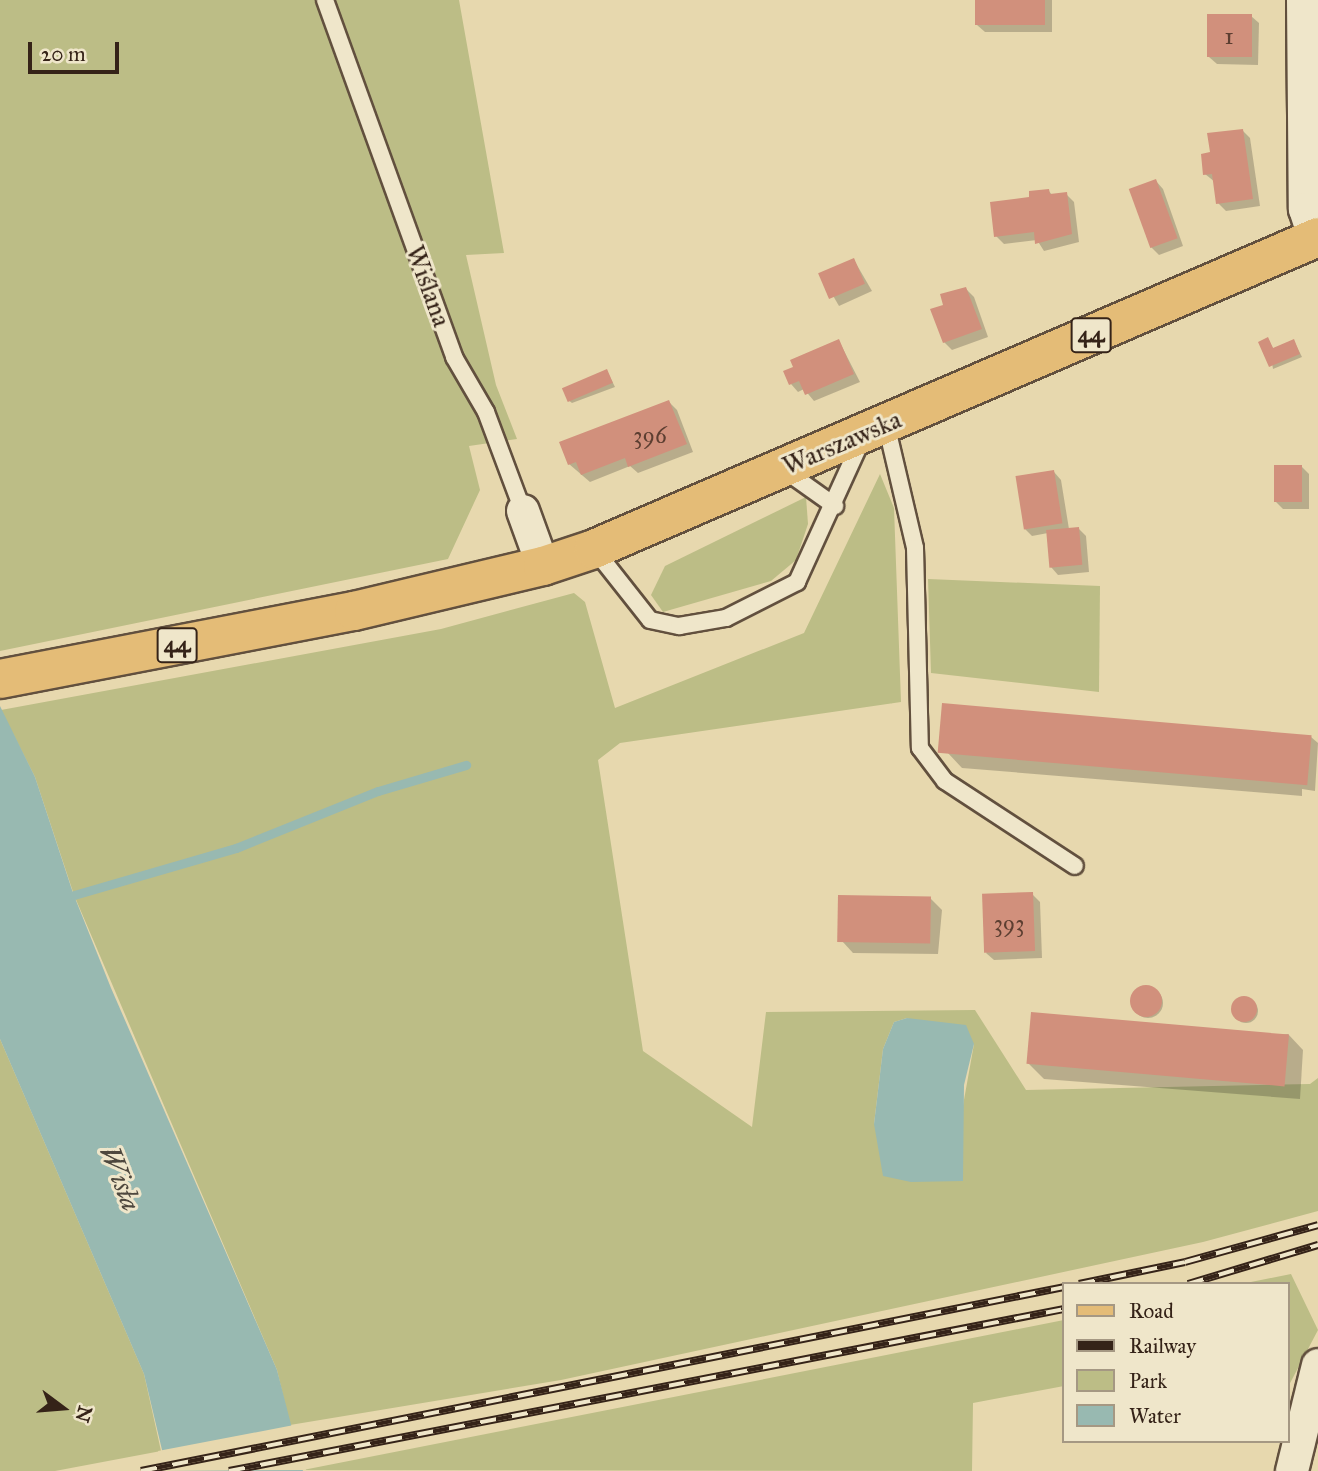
<!DOCTYPE html>
<html>
<head>
<meta charset="utf-8">
<style>
	body { margin:0 }
	#map { position:relative; width:1318px; height:1471px; overflow:hidden; background:#e7d8ae; font-family:"IM FELL Great Primer",serif }
	div>[style] { position:absolute }
	[style*='--x'] { left:calc(var(--x)*1px); top:calc(var(--y)*1px); width:calc(var(--w)*1px); rotate:calc(var(--a)*1deg) }
	.green>* { inset:0; background:#bcbd86 }
	.water>* { inset:0; background:#98b9b1 }
	.pier>* { inset:0; background:#e7d8ae }
	.shadow>* { inset:0; background:#0003 }
	.round { border-radius:50% }
	.stream>* { height:9px; margin:-4.5px; padding:0 4.5px; transform-origin:4.5px; border-radius:4.5px; background:#98b9b1 }
	.building>* { inset:0; background:#d1907c; transform-origin:0 0 }
	.roads { filter:drop-shadow(2px 0 #62503e) drop-shadow(-2px 0 #62503e) drop-shadow(0 2px #62503e) drop-shadow(0 -2px #62503e) }
	.service>* { height:16px; margin:-8px; padding:0 8px; transform-origin:8px; border-radius:8px; background:#efe6ca }
	.minor>* { height:32px; margin:-16px; padding:0 16px; transform-origin:16px; border-radius:16px; background:#efe6ca }
	.primary>* { height:38px; margin:-19px; padding:0 19px; transform-origin:19px; border-radius:19px; background:#e4bc77 }
	.rail>* { height:8px; margin-top:-4px; transform-origin:0; background:repeating-linear-gradient(90deg,#efe6ca 0 16px,#352318 0 32px); box-sizing:border-box; border-block:2px solid #352318 }
	span { translate:-50% -50%; white-space:nowrap; text-align:center; line-height:1.15; -webkit-text-stroke:6px #efe6ca; paint-order:stroke }
	.number-label { font-size:23px; color:#5c3e31 }
	.number-label span { -webkit-text-stroke-width:0 }
	.shield-label span { padding:2px 5px; background:#efe6ca; border:2px solid; border-radius:5px; -webkit-text-stroke-width:0 }
	.shield-label { font-size:24px; color:#352318; font-weight:700 }
	.street-label { font-size:26px; color:#352318 }
	.water-label { font-size:28px; color:#4e483e; font-style:italic }
	.legend { position:absolute; left:1062px; top:1282px; width:228px; height:161px; box-sizing:border-box; background:#efe6ca; border:2px solid #a59883; margin:0; padding:9px 12px; list-style:none; font-size:21px; color:#352318 }
	.legend li { display:flex; align-items:center; gap:14px; height:35px }
	.legend b { width:35px; border:2px solid #a59883 }
	.north { position:absolute; left:28px; top:1373px; width:70px; height:70px; -webkit-text-stroke:5px #efe6ca; paint-order:stroke; rotate:106deg; font-size:19px; font-weight:700; line-height:28px; text-align:center; color:#352318 }
	.north::after { content:''; display:block; margin:auto; width:24px; height:32px; background:#352318; clip-path:polygon(50% 0,100% 100%,50% 72%,0 100%) }
	.scale { position:absolute; left:28px; top:42px; width:91px; height:32px; box-sizing:border-box; border:4px solid #352318; border-top:0; padding-left:9px; font-size:21px; line-height:24px; white-space:nowrap; color:#352318; -webkit-text-stroke:5px #efe6ca; paint-order:stroke }
</style>
</head>
<body>
<div id="map">
	<div class="green">
		<i style="clip-path:polygon(0 0,459px 0,504px 253px,466px 255px,496px 385px,517px 439px,469px 446px,480px 490px,448px 559px,0 651px)"></i>
		<i style="clip-path:polygon(evenodd,880px 474px,894px 508px,901px 702px,620px 743px,598px 760px,643px 1051px,752px 1127px,766px 1012px,975px 1010px,1026px 1090px,1310px 1084px,1318px 1078px,1318px 1211px,1203px 1242px,561px 1380px,290px 1425px,277px 1370px,74px 895px,35px 777px,1px 710px,441px 629px,574px 593px,585px 602px,615px 708px,804px 633px,880px 474px,907px 1018px,974px 1044px,962px 1111px,874px 1124px,883px 1049px,894px 1022px,907px 1018px)"></i>
		<i style="clip-path:polygon(806px 497px,808px 524px,796px 560px,771px 581px,663px 612px,651px 595px,665px 566px)"></i>
		<i style="clip-path:polygon(928px 579px,1100px 586px,1099px 692px,931px 673px)"></i>
		<i style="clip-path:polygon(0 1039px,144px 1374px,161px 1451px,55px 1471px,0 1471px)"></i>
		<i style="clip-path:polygon(1291px 1274px,1318px 1330px,1288px 1387px,1288px 1284px,1241px 1284px)"></i>
		<i style="clip-path:polygon(1064px 1320px,1064px 1386px,973px 1403px,972px 1471px,303px 1470px)"></i>
	</div>
	<div class="water">
		<i style="clip-path:polygon(0 706px,35px 777px,73px 893px,111px 988px,277px 1370px,303px 1471px,167px 1471px,144px 1374px,0 1039px)"></i>
		<i style="clip-path:polygon(907px 1018px,966px 1025px,974px 1044px,964px 1085px,963px 1181px,911px 1182px,883px 1176px,874px 1124px,883px 1049px,894px 1022px)"></i>
	</div>
	<div class="pier">
		<i style="clip-path:polygon(294px 1425px,306px 1470px,163px 1471px,158px 1451px)"></i>
	</div>
	<div class="shadow">
		<i style="clip-path:polygon(977px 0,1052px 0,1052px 32px,985px 32px,977px 25px)"></i>
		<i style="clip-path:polygon(1251px 16px,1259px 23px,1258px 65px,1217px 64px,1209px 57px)"></i>
		<i style="clip-path:polygon(1242px 130px,1250px 138px,1260px 206px,1226px 211px,1218px 203px,1215px 182px,1205px 174px,1211px 154px)"></i>
		<i style="clip-path:polygon(1156px 181px,1163px 189px,1183px 246px,1159px 255px,1151px 247px)"></i>
		<i style="clip-path:polygon(1048px 190px,1053px 196px,1066px 194px,1074px 202px,1079px 242px,1044px 251px,1037px 240px,1004px 244px,996px 236px,1031px 199px)"></i>
		<i style="clip-path:polygon(854px 260px,872px 291px,839px 306px,821px 275px)"></i>
		<i style="clip-path:polygon(966px 289px,974px 297px,988px 337px,952px 350px,944px 342px,946px 306px)"></i>
		<i style="clip-path:polygon(1268px 339px,1274px 350px,1294px 341px,1302px 357px,1273px 369px)"></i>
		<i style="clip-path:polygon(839px 341px,860px 382px,814px 401px,804px 389px,798px 392px,791px 384px)"></i>
		<i style="clip-path:polygon(607px 371px,615px 387px,572px 403px,568px 400px)"></i>
		<i style="clip-path:polygon(669px 402px,677px 410px,693px 452px,638px 473px,630px 466px,590px 482px,569px 464px)"></i>
		<i style="clip-path:polygon(1301px 466px,1309px 474px,1309px 509px,1283px 509px,1275px 501px)"></i>
		<i style="clip-path:polygon(1054px 472px,1061px 480px,1069px 529px,1078px 528px,1086px 536px,1089px 572px,1058px 575px,1051px 567px,1048px 533px,1032px 536px,1024px 528px)"></i>
		<i style="clip-path:polygon(1311px 737px,1318px 743px,1315px 791px,1302px 789px,1302px 796px,962px 768px,947px 752px)"></i>
		<i style="clip-path:polygon(1032px 894px,1040px 902px,1042px 958px,994px 960px,986px 953px)"></i>
		<i style="clip-path:polygon(930px 898px,942px 910px,938px 954px,853px 953px,842px 941px)"></i>
		<i class="round" style="left:1133px;top:988px;width:30px;height:30px"></i>
		<i class="round" style="left:1234px;top:999px;width:24px;height:24px"></i>
		<i style="clip-path:polygon(1288px 1034px,1303px 1050px,1300px 1099px,1044px 1079px,1028px 1063px)"></i>
	</div>
	<div class="stream">
		<i style="--x:74;--y:895;--w:169;--a:-16.2"></i>
		<i style="--x:236;--y:848;--w:153;--a:-21.9"></i>
		<i style="--x:378;--y:791;--w:92;--a:-16.5"></i>
	</div>
	<div class="building">
		<i style="left:975px;top:0;width:70px;height:25px"></i>
		<i style="left:1207px;top:14px;width:45px;height:43px"></i>
		<i style="clip-path:polygon(1243px 129px,1253px 199px,1216px 204px,1212px 174px,1203px 175px,1201px 154px,1210px 152px,1207px 133px)"></i>
		<i style="left:1156px;top:179px;width:63px;height:29px;rotate:70deg"></i>
		<i style="clip-path:polygon(1049px 189px,1050px 194px,1067px 192px,1072px 234px,1035px 244px,1034px 232px,994px 237px,990px 202px,1029px 197px,1029px 191px)"></i>
		<i style="left:854px;top:258px;width:28px;height:39px;rotate:67deg"></i>
		<i style="clip-path:polygon(966px 287px,982px 329px,943px 343px,930px 309px,943px 305px,940px 294px)"></i>
		<i style="clip-path:polygon(1268px 337px,1273px 348px,1294px 339px,1300px 354px,1269px 367px,1258px 342px)"></i>
		<i style="clip-path:polygon(839px 339px,854px 374px,805px 395px,799px 381px,789px 385px,783px 371px,793px 367px,790px 360px)"></i>
		<i style="left:607px;top:369px;width:15px;height:49px;rotate:67deg"></i>
		<i style="clip-path:polygon(669px 400px,687px 444px,628px 467px,625px 458px,581px 475px,576px 462px,568px 465px,559px 442px)"></i>
		<i style="left:1274px;top:465px;width:28px;height:37px"></i>
		<i style="left:1054px;top:470px;width:54px;height:39px;rotate:81deg"></i>
		<i style="left:1079px;top:527px;width:38px;height:33px;rotate:85deg"></i>
		<i style="left:942px;top:703px;width:371px;height:50px;rotate:5deg"></i>
		<i style="left:1033px;top:892px;width:59px;height:51px;rotate:88deg"></i>
		<i style="left:838px;top:895px;width:93px;height:47px;rotate:1deg"></i>
		<i class="round" style="left:1130px;top:985px;width:32px;height:32px"></i>
		<i class="round" style="left:1231px;top:996px;width:26px;height:26px"></i>
		<i style="left:1031px;top:1012px;width:259px;height:52px;rotate:5deg"></i>
	</div>
	<div class="roads">
		<div class="service">
			<i style="--x:325;--y:0;--w:380;--a:70.1"></i>
			<i style="--x:454;--y:357;--w:64;--a:59.8"></i>
			<i style="--x:486;--y:412;--w:106;--a:69.5"></i>
			<i style="--x:886;--y:424;--w:127;--a:76.8"></i>
			<i style="--x:915;--y:548;--w:200;--a:88.6"></i>
			<i style="--x:920;--y:748;--w:41;--a:52.9"></i>
			<i style="--x:945;--y:781;--w:155;--a:33.2"></i>
			<i style="--x:783;--y:469;--w:64;--a:35.4"></i>
			<i style="--x:594;--y:549;--w:90;--a:51.7"></i>
			<i style="--x:650;--y:620;--w:30;--a:12"></i>
			<i style="--x:679;--y:626;--w:48;--a:-9.7"></i>
			<i style="--x:726;--y:618;--w:80;--a:-26.9"></i>
			<i style="--x:797;--y:582;--w:159;--a:-65.5"></i>
		</div>
		<div class="minor">
			<i style="--x:1303;--y:0;--w:209;--a:89.5"></i>
			<i style="--x:1305;--y:209;--w:32;--a:72"></i>
			<i style="--x:523;--y:511;--w:59;--a:70"></i>
			<i style="--x:1292;--y:1471;--w:109;--a:-76.2"></i>
		</div>
		<div class="primary">
			<i style="--x:0;--y:679;--w:360;--a:-10.9"></i>
			<i style="--x:354;--y:611;--w:194;--a:-13.4"></i>
			<i style="--x:543;--y:566;--w:54;--a:-18.4"></i>
			<i style="--x:594;--y:549;--w:788;--a:-23.31"></i>
		</div>
	</div>
	<div class="rail">
		<i style="--x:1079;--y:1284;--w:108;--a:-11.7"></i>
		<i style="--x:1185;--y:1262;--w:138;--a:-15.5"></i>
		<i style="--x:1188;--y:1284;--w:136;--a:-16.7"></i>
		<i style="--x:141;--y:1471;--w:941;--a:-11.27"></i>
		<i style="--x:229;--y:1471;--w:851;--a:-10.98"></i>
	</div>
	<div class="number-label">
		<span style="left:1229px;top:36px">1</span>
		<span style="left:650px;top:435px">396</span>
		<span style="left:1009px;top:923px">393</span>
	</div>
	<div class="shield-label">
		<span style="left:1091px;top:335px">44</span>
		<span style="left:177px;top:645px">44</span>
	</div>
	<div class="street-label">
		<span style="left:428px;top:286px;rotate:70deg">Wiślana</span>
		<span style="left:842px;top:443px;rotate:-23deg">Warszawska</span>
	</div>
	<div class="water-label">
		<span style="left:120px;top:1178px;rotate:68deg">Wisła</span>
	</div>
	<ul class="legend">
	<li><b style="height:9px;background:#e4bc77"></b>Road</li>
	<li><b style="height:9px;background:#352318"></b>Railway</li>
	<li><b style="height:19px;background:#bcbd86"></b>Park</li>
	<li><b style="height:19px;background:#98b9b1"></b>Water</li>
	</ul>
	<div class="north">N</div>
	<div class="scale">20 m</div>
</div>
</body>
</html>
